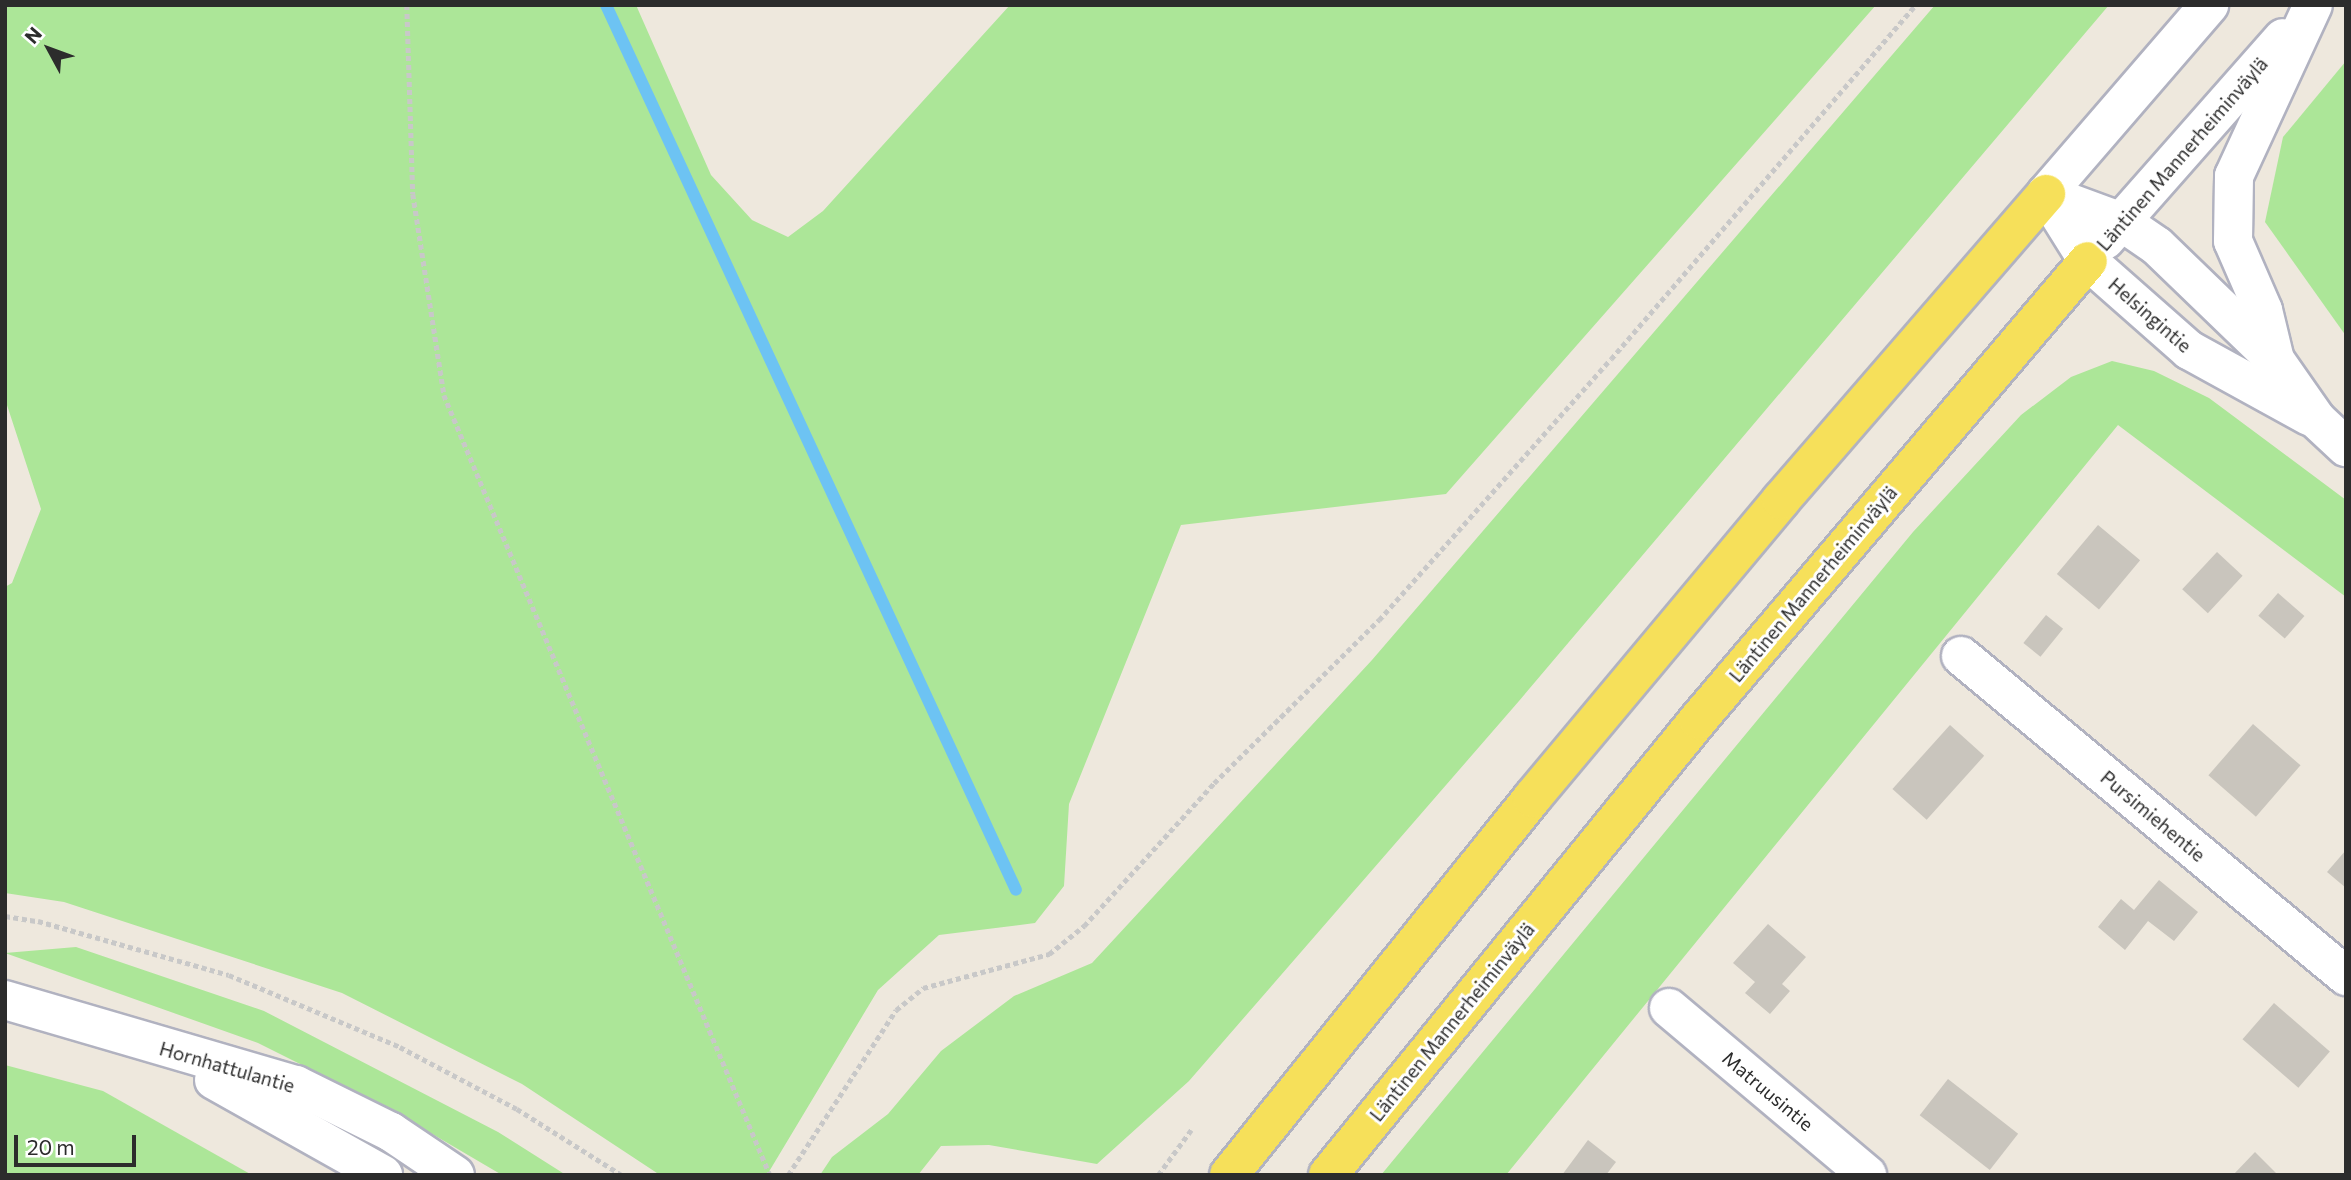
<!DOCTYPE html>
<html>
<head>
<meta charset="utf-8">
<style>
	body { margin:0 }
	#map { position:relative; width:2351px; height:1180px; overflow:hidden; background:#eee8dd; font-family:Commissioner,sans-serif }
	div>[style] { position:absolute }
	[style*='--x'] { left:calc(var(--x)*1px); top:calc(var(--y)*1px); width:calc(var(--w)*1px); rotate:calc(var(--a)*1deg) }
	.green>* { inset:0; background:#ace698 }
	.stream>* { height:12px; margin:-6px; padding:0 6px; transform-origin:6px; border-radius:6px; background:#6dc3f3 }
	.building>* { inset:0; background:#c9c5bd; transform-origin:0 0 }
	.path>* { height:4.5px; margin-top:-2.25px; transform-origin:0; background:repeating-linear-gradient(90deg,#c8c8c8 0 5px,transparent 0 8.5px) }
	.roads { filter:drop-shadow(2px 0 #b1b2c0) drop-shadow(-2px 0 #b1b2c0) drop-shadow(0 2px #b1b2c0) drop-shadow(0 -2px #b1b2c0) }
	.minor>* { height:38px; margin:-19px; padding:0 19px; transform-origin:19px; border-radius:19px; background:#fff }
	.tertiary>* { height:38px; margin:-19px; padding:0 19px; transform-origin:19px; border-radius:19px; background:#fff }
	.secondary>* { height:38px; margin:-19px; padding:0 19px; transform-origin:19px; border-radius:19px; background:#fff }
	.primary>* { height:38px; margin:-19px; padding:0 19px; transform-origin:19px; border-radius:19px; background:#f6e05a }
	span { translate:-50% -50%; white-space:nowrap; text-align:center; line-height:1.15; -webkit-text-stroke:6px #fff; paint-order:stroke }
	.street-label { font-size:19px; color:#2c2c2c }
	.frame { position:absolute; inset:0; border:7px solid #2c2c2c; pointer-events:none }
	.north { position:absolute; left:14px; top:14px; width:70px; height:70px; -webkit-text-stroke:5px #fff; paint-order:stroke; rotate:311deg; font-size:19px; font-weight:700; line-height:28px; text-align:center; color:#2c2c2c }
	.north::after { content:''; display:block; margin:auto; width:24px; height:32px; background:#2c2c2c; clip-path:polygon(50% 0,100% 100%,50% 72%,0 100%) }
	.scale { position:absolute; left:14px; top:1135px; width:122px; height:32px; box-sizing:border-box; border:4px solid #2c2c2c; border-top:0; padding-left:9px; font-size:21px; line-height:24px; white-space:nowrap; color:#2c2c2c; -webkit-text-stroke:5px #fff; paint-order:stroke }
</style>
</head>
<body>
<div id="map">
	<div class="green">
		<i style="clip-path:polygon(5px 5px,636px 5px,711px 175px,752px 220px,788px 237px,823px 211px,1010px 5px,1876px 5px,1446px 494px,1181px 525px,1069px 804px,1064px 886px,1035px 923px,939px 935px,878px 990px,767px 1175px,660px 1175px,522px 1084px,342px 993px,64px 902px,5px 893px,5px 587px,12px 583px,41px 509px,5px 399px)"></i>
		<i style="clip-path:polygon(1935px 5px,2109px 5px,1519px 701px,1189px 1081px,1097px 1164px,989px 1145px,941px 1146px,918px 1175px,820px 1175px,832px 1157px,888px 1114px,941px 1051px,1014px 996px,1092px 963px,1372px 660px)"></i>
		<i style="clip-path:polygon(2346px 61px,2346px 336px,2265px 222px,2283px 137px)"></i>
		<i style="clip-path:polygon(2112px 361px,2154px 371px,2209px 398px,2346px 500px,2346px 597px,2118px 425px,1506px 1175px,1381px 1175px,1913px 532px,2021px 415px,2071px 377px)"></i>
		<i style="clip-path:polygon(76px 947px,264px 1011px,498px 1132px,566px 1175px,502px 1175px,388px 1108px,258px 1043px,5px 953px)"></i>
		<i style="clip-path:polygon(5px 1065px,103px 1091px,252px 1175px,5px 1175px)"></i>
	</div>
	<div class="stream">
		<i style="--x:606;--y:5;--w:975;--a:65.14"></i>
	</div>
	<div class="building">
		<i style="left:2098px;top:525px;width:55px;height:64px;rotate:40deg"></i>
		<i style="left:2217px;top:552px;width:35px;height:51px;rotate:43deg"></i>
		<i style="left:2278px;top:593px;width:35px;height:30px;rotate:41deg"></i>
		<i style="left:2046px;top:615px;width:22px;height:36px;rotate:39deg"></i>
		<i style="left:2253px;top:724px;width:63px;height:68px;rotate:41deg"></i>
		<i style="left:1950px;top:725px;width:46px;height:86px;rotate:42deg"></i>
		<i style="clip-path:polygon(2346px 850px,2346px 888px,2327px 872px)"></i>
		<i style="clip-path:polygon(2159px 880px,2198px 912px,2174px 941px,2148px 921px,2125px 950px,2098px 927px,2121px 899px,2134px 910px)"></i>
		<i style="clip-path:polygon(1768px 924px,1806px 957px,1782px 984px,1790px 991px,1770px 1014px,1745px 993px,1755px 982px,1733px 963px)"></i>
		<i style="left:2274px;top:1003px;width:74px;height:48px;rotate:41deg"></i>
		<i style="left:1948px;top:1079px;width:89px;height:46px;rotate:38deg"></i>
		<i style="clip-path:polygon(1588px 1140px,1616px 1162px,1606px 1175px,1562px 1175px)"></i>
		<i style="clip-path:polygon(2255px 1152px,2278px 1175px,2233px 1175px)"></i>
	</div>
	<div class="path">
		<i style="--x:407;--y:5;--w:189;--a:88.2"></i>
		<i style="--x:413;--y:194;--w:203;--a:81.2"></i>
		<i style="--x:444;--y:395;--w:845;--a:67.32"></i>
		<i style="--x:5;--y:916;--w:33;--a:9"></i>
		<i style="--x:38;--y:921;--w:198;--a:15.8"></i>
		<i style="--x:229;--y:975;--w:186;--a:22.8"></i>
		<i style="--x:400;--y:1047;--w:132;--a:27.9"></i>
		<i style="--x:517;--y:1109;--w:124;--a:32.2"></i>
		<i style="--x:788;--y:1175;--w:197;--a:-56.8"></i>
		<i style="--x:896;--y:1010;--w:35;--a:-39"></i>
		<i style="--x:923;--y:988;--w:131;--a:-15.1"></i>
		<i style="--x:1049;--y:954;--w:45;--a:-38.7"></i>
		<i style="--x:1084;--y:926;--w:193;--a:-47.7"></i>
		<i style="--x:1214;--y:783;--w:232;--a:-44.7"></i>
		<i style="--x:1379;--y:620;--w:349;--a:-48.4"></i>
		<i style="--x:1611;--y:359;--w:467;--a:-49.3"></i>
		<i style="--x:1158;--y:1175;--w:56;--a:-53.7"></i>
	</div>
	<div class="roads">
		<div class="minor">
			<i style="--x:1961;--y:656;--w:501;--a:39.73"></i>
			<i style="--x:1669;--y:1008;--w:259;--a:40.1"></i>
		</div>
		<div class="tertiary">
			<i style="--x:5;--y:1000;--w:303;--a:16.3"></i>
			<i style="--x:296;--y:1085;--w:106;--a:26.3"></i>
			<i style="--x:391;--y:1132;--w:77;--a:33.9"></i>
			<i style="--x:214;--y:1080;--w:194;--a:29.3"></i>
		</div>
		<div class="secondary">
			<i style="--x:2046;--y:194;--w:81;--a:20.2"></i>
			<i style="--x:2122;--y:222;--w:42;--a:34.4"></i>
			<i style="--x:2157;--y:246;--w:164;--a:44"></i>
			<i style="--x:2275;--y:360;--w:73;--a:55"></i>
			<i style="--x:2317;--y:420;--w:40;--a:43"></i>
			<i style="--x:2046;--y:194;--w:79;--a:57.9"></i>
			<i style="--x:2088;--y:261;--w:135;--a:41.4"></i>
			<i style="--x:2189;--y:350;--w:137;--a:28.8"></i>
			<i style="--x:2046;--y:194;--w:250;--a:-49.2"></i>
			<i style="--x:2105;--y:240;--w:269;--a:-48.6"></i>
			<i style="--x:2275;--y:360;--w:51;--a:-103.5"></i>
			<i style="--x:2263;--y:310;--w:75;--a:-113.5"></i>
			<i style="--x:2233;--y:241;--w:65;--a:-89.1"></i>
			<i style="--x:2234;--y:176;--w:188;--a:-65.2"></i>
		</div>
		<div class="primary">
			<i style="--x:1229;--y:1175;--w:484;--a:-51.2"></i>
			<i style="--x:1532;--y:798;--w:388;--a:-50.1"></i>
			<i style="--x:1781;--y:500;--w:405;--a:-49.1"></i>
			<i style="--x:1328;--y:1175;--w:586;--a:-50.88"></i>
			<i style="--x:1698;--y:720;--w:602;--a:-49.65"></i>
		</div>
	</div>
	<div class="street-label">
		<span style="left:2182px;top:154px;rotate:-49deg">Läntinen Mannerheiminväylä</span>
		<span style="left:2150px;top:315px;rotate:41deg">Helsingintie</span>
		<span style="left:1813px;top:584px;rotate:-50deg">Läntinen Mannerheiminväylä</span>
		<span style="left:2153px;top:816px;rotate:40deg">Pursimiehentie</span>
		<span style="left:1452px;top:1022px;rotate:-51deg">Läntinen Mannerheiminväylä</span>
		<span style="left:227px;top:1067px;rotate:16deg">Hornhattulantie</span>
		<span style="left:1768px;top:1091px;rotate:40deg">Matruusintie</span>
	</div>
	<div class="frame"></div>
	<div class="north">N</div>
	<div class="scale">20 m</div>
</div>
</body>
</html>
